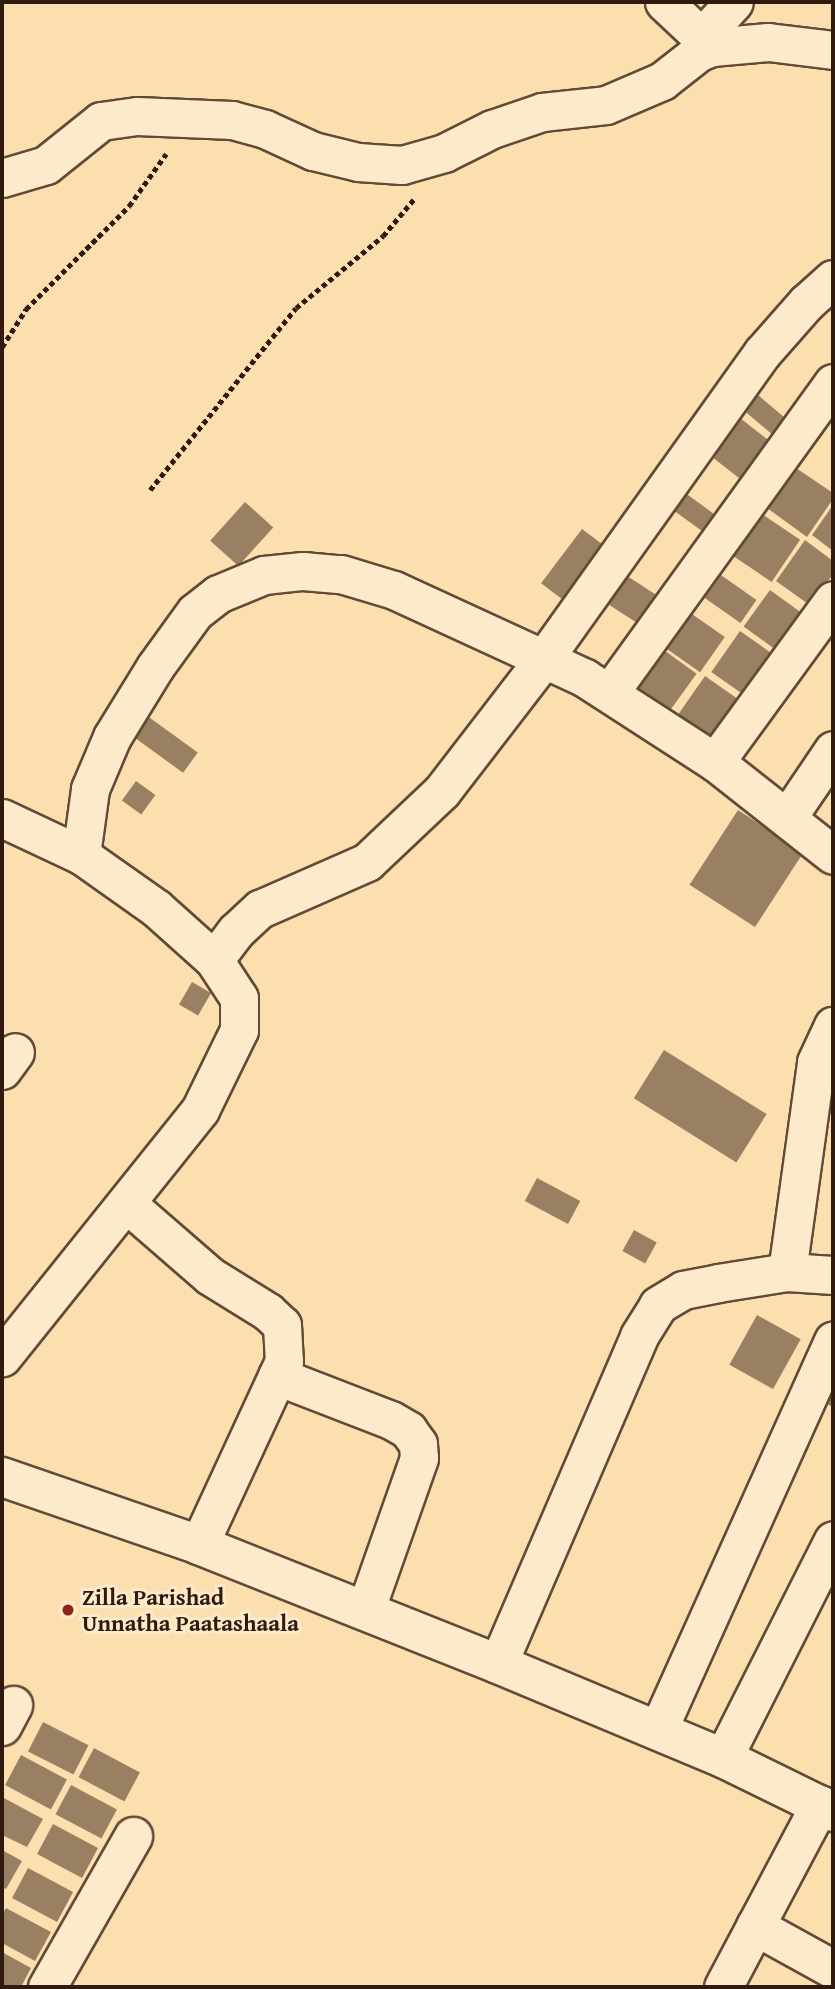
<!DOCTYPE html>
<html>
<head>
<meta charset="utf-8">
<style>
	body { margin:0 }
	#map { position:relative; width:835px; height:1989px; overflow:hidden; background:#fcdfaf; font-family:"Gentium Book Plus",serif }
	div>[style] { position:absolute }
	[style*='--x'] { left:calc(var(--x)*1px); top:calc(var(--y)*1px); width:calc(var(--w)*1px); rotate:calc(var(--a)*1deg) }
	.building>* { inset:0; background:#9a8062; transform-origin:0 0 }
	.path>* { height:4.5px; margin-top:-2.25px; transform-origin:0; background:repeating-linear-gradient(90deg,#30190f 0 5px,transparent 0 8.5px) }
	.roads { filter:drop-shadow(2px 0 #634a37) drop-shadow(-2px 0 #634a37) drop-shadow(0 2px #634a37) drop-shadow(0 -2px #634a37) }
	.street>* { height:37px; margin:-18.5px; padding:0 18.5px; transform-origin:18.5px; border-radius:18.5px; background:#fdeacb }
	.secondary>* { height:38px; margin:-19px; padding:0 19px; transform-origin:19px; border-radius:19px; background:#fdeacb }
	.dots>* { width:19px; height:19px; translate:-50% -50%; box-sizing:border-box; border:4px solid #fdeacb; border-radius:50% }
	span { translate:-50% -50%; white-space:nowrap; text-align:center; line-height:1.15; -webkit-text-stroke:6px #fdeacb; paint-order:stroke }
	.poi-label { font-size:23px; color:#30190f; font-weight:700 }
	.left { translate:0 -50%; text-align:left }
	.frame { position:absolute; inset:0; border:4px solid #30190f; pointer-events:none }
</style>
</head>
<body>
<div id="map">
	<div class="building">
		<i style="left:752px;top:390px;width:50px;height:21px;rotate:40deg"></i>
		<i style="left:740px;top:418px;width:39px;height:48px;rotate:38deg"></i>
		<i style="clip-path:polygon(796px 468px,833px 493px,833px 499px,807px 537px,767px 508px)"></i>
		<i style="left:677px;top:487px;width:47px;height:21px;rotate:36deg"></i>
		<i style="left:245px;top:502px;width:38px;height:52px;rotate:42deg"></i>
		<i style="clip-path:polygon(833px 505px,833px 551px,812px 535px)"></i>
		<i style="left:762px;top:514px;width:46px;height:51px;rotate:34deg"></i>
		<i style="left:582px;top:529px;width:34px;height:68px;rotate:37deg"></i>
		<i style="clip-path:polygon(805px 540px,833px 561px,833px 574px,811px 606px,776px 581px)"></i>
		<i style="left:621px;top:572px;width:56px;height:34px;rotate:33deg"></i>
		<i style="left:718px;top:573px;width:47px;height:28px;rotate:35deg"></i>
		<i style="left:770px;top:590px;width:44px;height:45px;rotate:36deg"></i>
		<i style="left:692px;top:614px;width:40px;height:43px;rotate:35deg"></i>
		<i style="left:740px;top:631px;width:47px;height:50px;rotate:35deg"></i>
		<i style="left:661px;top:648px;width:44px;height:50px;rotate:36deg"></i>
		<i style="left:705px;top:676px;width:44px;height:49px;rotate:35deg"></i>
		<i style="left:146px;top:715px;width:64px;height:25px;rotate:36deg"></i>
		<i style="left:136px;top:781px;width:24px;height:24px;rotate:36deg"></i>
		<i style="left:738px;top:810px;width:78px;height:89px;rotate:33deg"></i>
		<i style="left:192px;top:982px;width:22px;height:26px;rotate:30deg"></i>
		<i style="left:664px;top:1050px;width:121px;height:57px;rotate:32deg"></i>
		<i style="left:537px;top:1178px;width:49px;height:26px;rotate:28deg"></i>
		<i style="left:634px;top:1230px;width:26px;height:24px;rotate:29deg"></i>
		<i style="left:757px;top:1315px;width:50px;height:57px;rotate:29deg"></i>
		<i style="clip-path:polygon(833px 1370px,833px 1407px,819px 1400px)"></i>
		<i style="left:43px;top:1722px;width:51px;height:33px;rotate:27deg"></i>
		<i style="left:94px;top:1748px;width:52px;height:33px;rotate:28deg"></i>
		<i style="left:21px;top:1755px;width:52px;height:34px;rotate:28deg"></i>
		<i style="left:71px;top:1785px;width:52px;height:33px;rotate:28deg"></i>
		<i style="clip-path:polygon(2px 1797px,43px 1819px,27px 1847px,2px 1835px)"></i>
		<i style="left:53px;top:1824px;width:51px;height:34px;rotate:28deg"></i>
		<i style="clip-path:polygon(2px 1850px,22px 1861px,6px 1889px,2px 1887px)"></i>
		<i style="left:28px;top:1868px;width:51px;height:34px;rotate:28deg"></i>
		<i style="clip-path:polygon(6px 1908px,51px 1932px,35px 1961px,2px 1943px,2px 1915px)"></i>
		<i style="clip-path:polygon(2px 1952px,31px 1968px,21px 1987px,2px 1987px)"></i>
	</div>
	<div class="path">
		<i style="--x:2;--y:347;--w:45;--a:-57.7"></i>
		<i style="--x:26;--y:309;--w:146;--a:-45"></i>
		<i style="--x:129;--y:206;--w:64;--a:-54.6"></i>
		<i style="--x:150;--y:490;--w:233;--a:-51.3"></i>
		<i style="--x:296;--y:308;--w:113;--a:-39.6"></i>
		<i style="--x:383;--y:236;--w:48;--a:-50"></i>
	</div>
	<div class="roads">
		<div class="street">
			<i style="--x:664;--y:2;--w:66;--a:43.2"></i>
			<i style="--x:702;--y:37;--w:47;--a:-47.6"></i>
			<i style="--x:2;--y:178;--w:46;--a:-16.5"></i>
			<i style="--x:46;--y:165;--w:70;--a:-38.7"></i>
			<i style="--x:101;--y:121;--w:36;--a:-8"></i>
			<i style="--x:137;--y:116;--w:95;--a:2.4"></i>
			<i style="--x:232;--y:120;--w:34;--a:15"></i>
			<i style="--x:265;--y:129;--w:53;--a:24.6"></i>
			<i style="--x:313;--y:151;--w:46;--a:13.7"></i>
			<i style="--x:358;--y:162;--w:44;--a:3.9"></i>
			<i style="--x:402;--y:165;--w:44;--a:-15.9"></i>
			<i style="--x:444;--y:153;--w:54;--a:-26.6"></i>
			<i style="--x:492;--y:129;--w:53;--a:-18.8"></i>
			<i style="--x:542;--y:112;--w:64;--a:-6.2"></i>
			<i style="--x:606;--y:105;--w:61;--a:-23.2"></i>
			<i style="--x:662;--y:81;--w:47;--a:-38.1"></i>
			<i style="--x:699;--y:52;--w:14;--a:-21"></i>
			<i style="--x:712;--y:47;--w:56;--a:-5.1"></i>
			<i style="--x:768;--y:42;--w:65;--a:7"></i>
			<i style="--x:610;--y:692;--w:381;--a:-54.2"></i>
			<i style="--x:715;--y:762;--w:200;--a:-53.9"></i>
			<i style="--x:2;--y:818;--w:87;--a:25.1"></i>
			<i style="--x:81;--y:855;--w:92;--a:35.2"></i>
			<i style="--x:156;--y:908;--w:78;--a:41.9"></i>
			<i style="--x:214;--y:960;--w:45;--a:56.7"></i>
			<i style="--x:239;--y:998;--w:32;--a:90"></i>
			<i style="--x:239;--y:1030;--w:89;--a:116"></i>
			<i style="--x:200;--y:1110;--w:317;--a:128.7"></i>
			<i style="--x:787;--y:818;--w:82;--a:-55.9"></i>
			<i style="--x:81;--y:855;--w:67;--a:-82.2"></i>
			<i style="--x:90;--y:789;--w:56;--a:-67.1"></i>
			<i style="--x:112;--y:737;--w:82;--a:-58.4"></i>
			<i style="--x:155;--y:667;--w:68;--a:-54"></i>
			<i style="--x:195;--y:612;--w:29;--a:-38"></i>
			<i style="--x:218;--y:594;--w:50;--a:-22.4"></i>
			<i style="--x:264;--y:575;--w:39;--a:-6"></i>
			<i style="--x:303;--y:571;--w:38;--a:5"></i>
			<i style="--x:341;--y:574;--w:55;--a:16.8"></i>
			<i style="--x:394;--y:590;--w:210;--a:24.7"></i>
			<i style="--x:585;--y:678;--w:155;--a:32.9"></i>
			<i style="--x:715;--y:762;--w:150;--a:38.2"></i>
			<i style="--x:214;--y:960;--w:36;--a:-53"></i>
			<i style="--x:236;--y:931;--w:33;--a:-43"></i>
			<i style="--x:260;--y:909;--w:117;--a:-23.7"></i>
			<i style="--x:367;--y:862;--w:103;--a:-43.4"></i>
			<i style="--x:442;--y:791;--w:165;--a:-52.4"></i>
			<i style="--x:543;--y:660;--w:377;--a:-54.5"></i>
			<i style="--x:762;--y:353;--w:67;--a:-48.7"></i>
			<i style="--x:806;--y:303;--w:36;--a:-42"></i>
			<i style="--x:2;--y:1070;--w:22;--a:-54"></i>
			<i style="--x:126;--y:1203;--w:111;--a:41"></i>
			<i style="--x:210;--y:1276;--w:68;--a:31.8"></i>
			<i style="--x:268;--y:1312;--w:19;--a:43"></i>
			<i style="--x:282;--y:1325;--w:36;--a:87"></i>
			<i style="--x:284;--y:1361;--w:203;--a:114.8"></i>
			<i style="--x:787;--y:1272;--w:212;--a:-82.1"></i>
			<i style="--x:816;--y:1062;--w:40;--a:-65"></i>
			<i style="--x:277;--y:1376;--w:122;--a:21.1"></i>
			<i style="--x:391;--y:1420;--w:20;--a:30"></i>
			<i style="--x:408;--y:1430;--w:17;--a:54"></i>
			<i style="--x:418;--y:1444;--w:14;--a:86"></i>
			<i style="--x:419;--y:1458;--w:162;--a:109.4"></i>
			<i style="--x:498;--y:1664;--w:357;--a:-66.7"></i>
			<i style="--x:639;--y:1336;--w:36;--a:-58"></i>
			<i style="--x:658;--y:1305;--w:29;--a:-31"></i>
			<i style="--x:683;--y:1290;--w:36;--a:-11"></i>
			<i style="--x:718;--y:1283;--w:70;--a:-9.1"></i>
			<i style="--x:787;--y:1272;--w:46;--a:3.7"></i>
			<i style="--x:2;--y:1726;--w:24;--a:-62"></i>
			<i style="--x:658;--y:1730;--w:427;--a:-65.8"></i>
			<i style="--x:723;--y:1758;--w:244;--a:-63.2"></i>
			<i style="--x:755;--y:1926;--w:89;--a:28.9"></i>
			<i style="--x:47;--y:1987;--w:174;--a:-60.3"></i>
			<i style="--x:723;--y:1987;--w:207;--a:-62.1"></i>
		</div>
		<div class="secondary">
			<i style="--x:2;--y:1477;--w:208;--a:19"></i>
			<i style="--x:199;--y:1545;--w:322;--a:21.7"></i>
			<i style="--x:498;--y:1664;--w:244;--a:22.7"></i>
			<i style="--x:723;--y:1758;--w:123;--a:26.1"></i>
		</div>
	</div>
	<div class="dots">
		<i style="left:68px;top:1610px;background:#8f2418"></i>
	</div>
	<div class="poi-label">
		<span class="left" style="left:82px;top:1610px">Zilla Parishad<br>Unnatha Paatashaala</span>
	</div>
	<div class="frame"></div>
</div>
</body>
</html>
